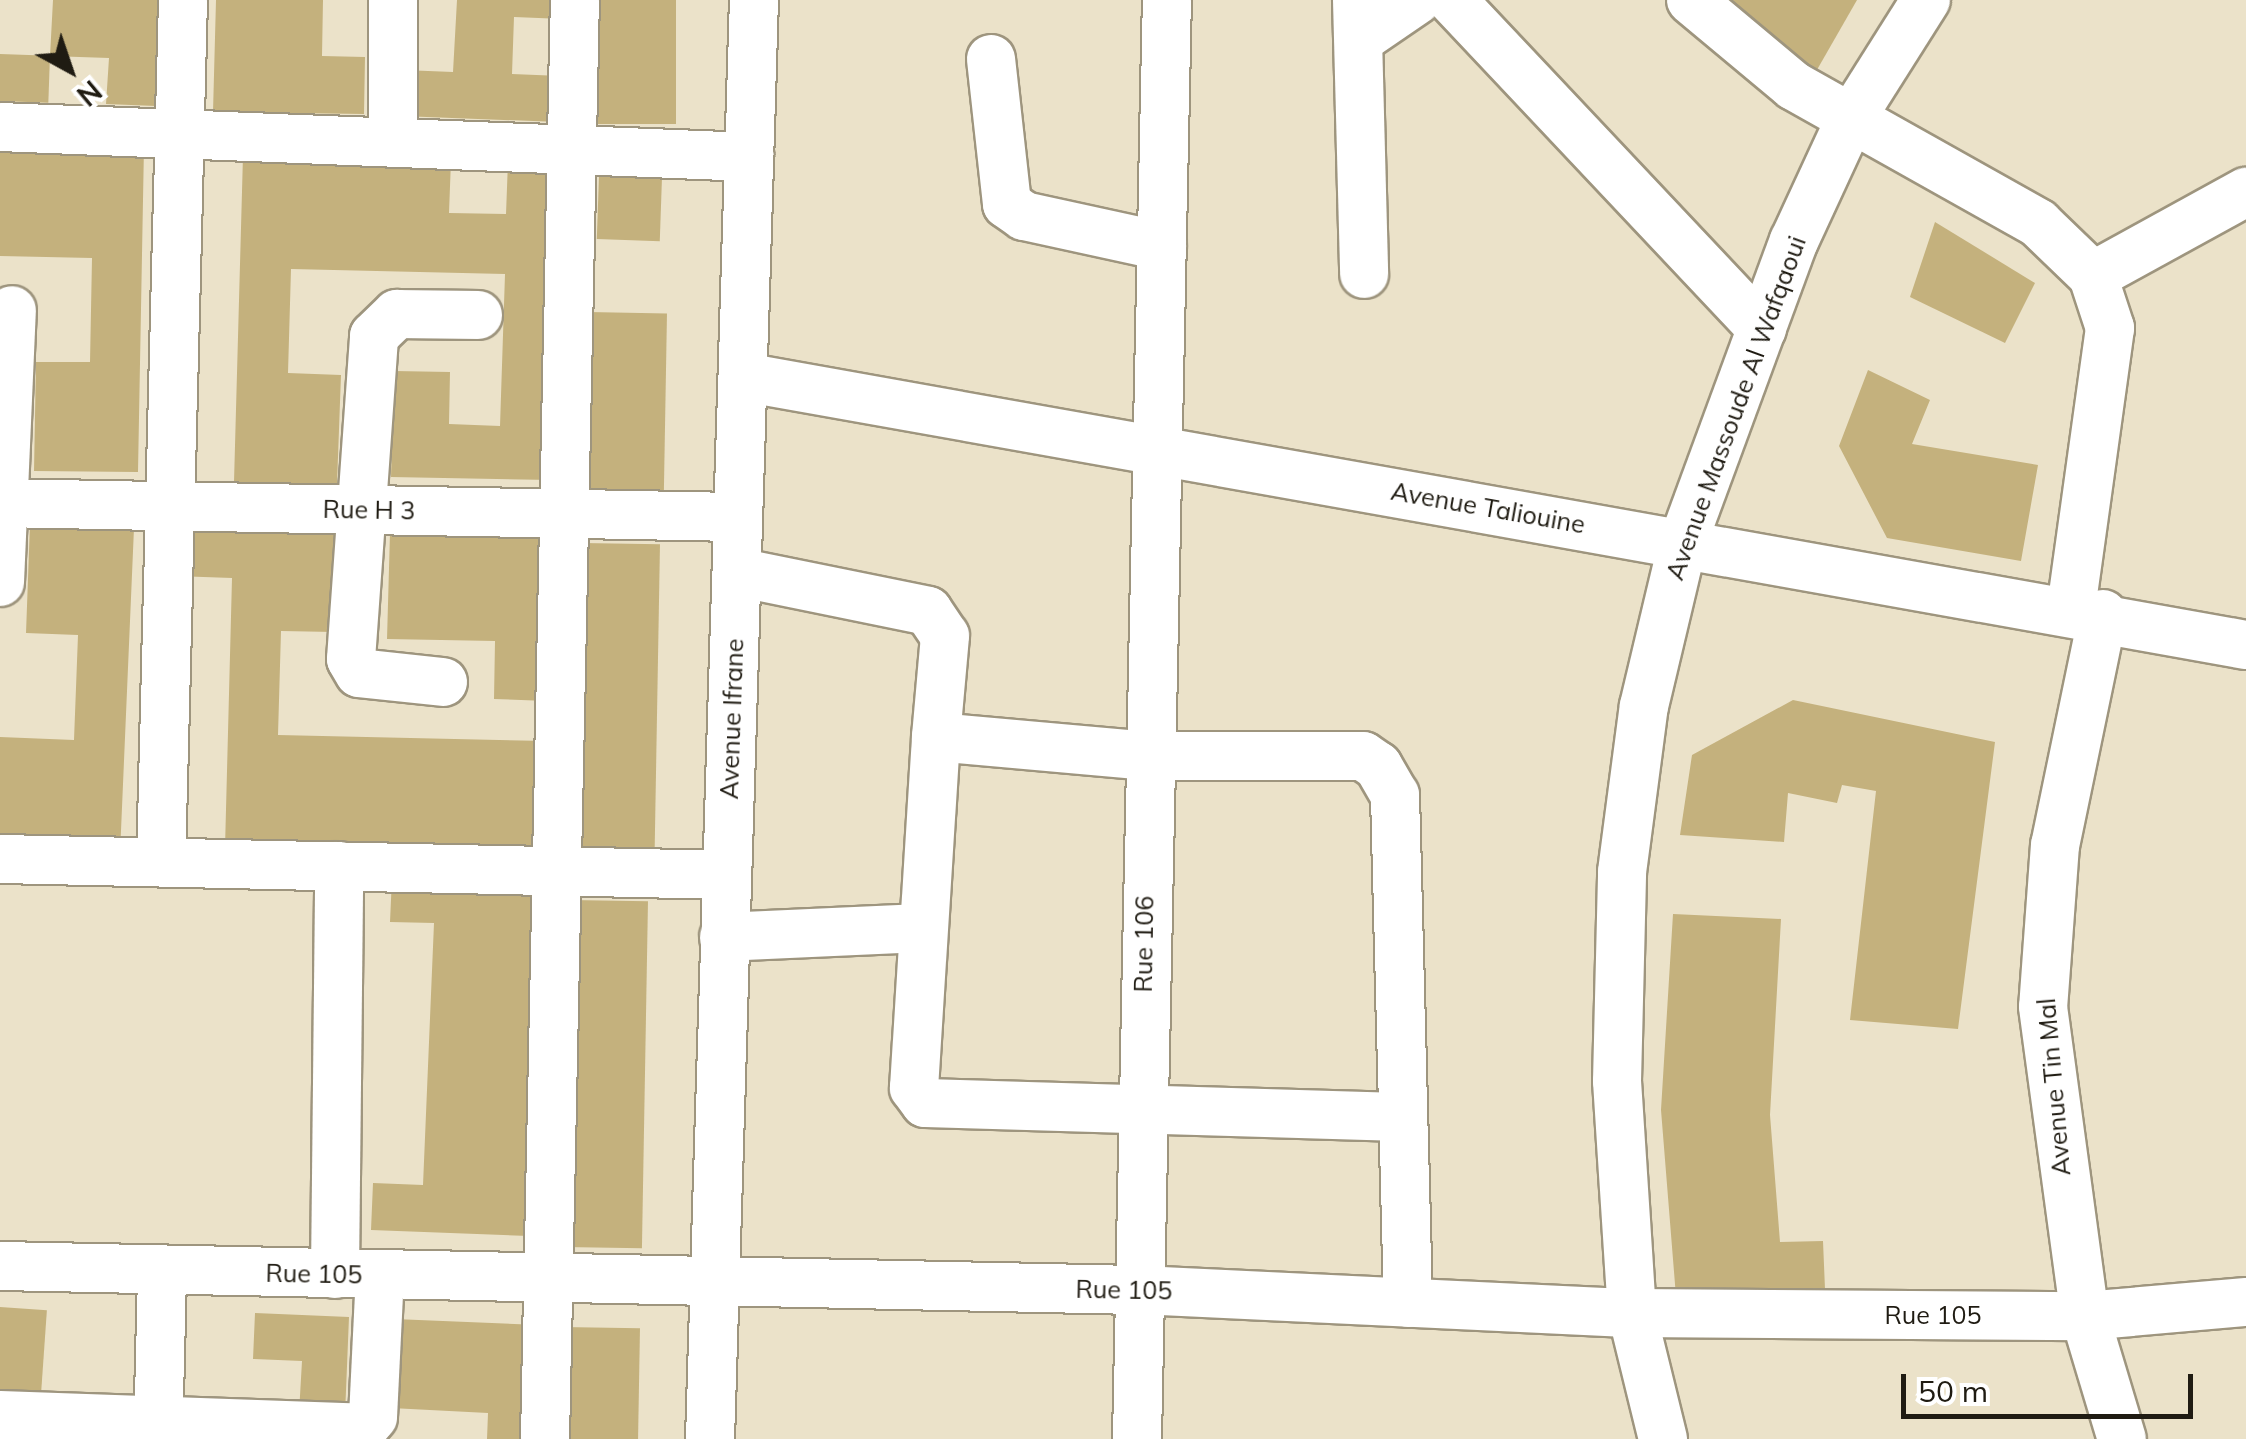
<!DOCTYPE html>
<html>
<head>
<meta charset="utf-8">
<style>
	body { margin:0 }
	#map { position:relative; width:2246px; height:1439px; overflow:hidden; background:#ebe2c9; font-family:Mulish,sans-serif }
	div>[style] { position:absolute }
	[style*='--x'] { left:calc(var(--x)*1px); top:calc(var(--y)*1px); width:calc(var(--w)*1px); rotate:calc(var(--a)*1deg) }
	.building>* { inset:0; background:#c4b17d; transform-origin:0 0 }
	.roads { filter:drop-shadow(2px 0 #9e957e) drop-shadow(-2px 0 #9e957e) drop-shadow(0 2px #9e957e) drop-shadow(0 -2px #9e957e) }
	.minor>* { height:48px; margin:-24px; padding:0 24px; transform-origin:24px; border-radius:24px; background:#fff }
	span { translate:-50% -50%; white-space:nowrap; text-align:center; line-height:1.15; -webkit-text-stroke:9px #fff; paint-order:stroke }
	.street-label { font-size:25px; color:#1f1b12 }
	.north { position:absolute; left:20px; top:20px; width:100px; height:100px; -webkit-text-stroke:8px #fff; paint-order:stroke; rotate:140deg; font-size:28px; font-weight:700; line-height:40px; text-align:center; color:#1f1b12 }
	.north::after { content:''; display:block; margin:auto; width:35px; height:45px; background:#1f1b12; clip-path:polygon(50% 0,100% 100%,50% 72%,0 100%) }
	.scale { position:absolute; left:1901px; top:1374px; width:292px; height:45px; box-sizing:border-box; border:5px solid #1f1b12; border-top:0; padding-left:12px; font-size:30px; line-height:35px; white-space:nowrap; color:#1f1b12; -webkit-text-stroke:8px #fff; paint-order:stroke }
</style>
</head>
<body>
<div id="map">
	<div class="building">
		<i style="clip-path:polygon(53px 0,161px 0,156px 106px,106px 104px,109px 58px,50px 56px)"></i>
		<i style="clip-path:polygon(216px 0,323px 0,322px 56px,365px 57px,364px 114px,213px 112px)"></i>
		<i style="clip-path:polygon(457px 0,564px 0,563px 19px,514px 17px,512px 74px,561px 76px,559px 122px,401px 116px,403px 70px,453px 72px)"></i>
		<i style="left:598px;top:0;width:78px;height:124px"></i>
		<i style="clip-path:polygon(1713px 0,1857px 0,1810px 82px)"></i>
		<i style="left:0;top:54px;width:50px;height:47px;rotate:2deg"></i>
		<i style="clip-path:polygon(0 143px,144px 146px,138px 472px,34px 471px,36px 362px,90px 362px,92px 258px,0 256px)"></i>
		<i style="clip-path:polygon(243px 155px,451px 160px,449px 213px,506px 214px,508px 161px,561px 163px,552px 480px,391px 477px,394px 371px,450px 372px,449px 424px,500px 426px,505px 274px,291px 269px,288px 373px,341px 375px,337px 484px,234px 482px)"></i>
		<i style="left:599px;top:176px;width:63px;height:63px;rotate:2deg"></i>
		<i style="clip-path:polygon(1935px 222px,2035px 283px,2005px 343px,1910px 297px)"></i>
		<i style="left:588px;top:312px;width:79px;height:177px;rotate:1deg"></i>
		<i style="clip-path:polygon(1868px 370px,1930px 400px,1912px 444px,2038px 465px,2021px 561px,1887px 538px,1839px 446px)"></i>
		<i style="clip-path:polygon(176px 520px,337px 523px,334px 632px,281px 631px,278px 735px,546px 741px,544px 854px,225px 848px,232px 578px,175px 576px)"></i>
		<i style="clip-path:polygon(30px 524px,134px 528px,120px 854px,0 850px,0 737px,74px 740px,78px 635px,26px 633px)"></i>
		<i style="clip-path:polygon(390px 533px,552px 536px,547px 701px,494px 699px,495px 641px,387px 639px)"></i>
		<i style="left:582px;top:543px;width:78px;height:313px;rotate:1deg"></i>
		<i style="clip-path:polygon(1793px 700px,1995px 742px,1958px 1029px,1850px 1020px,1876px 791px,1842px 785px,1837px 803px,1788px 793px,1784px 842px,1680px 835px,1692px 755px)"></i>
		<i style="clip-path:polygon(392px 877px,544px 882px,529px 1236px,371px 1230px,373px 1183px,423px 1185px,434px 923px,390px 922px)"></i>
		<i style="left:570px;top:900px;width:78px;height:347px;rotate:1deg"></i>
		<i style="clip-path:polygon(1673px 914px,1781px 919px,1770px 1115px,1780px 1242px,1823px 1241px,1825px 1289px,1677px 1309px,1661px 1110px)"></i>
		<i style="left:0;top:1307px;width:47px;height:100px;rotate:4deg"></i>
		<i style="clip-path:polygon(255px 1313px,349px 1317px,345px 1415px,299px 1413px,302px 1361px,253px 1359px)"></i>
		<i style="clip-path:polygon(394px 1319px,539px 1325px,533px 1439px,487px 1439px,488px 1413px,391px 1408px)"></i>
		<i style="left:562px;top:1327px;width:78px;height:112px;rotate:1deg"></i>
	</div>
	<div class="roads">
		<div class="minor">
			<i style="--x:393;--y:0;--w:142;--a:90"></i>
			<i style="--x:1357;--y:0;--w:274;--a:88.5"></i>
			<i style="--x:1452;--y:0;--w:452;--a:46.7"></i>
			<i style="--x:1691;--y:0;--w:134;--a:39.9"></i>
			<i style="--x:1794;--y:86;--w:280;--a:29.3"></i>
			<i style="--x:2038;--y:223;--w:76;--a:43.9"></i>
			<i style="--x:2093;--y:276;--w:55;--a:71.9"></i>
			<i style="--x:2110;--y:328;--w:283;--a:97.9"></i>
			<i style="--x:1360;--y:39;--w:69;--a:-34.4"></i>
			<i style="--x:991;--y:59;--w:146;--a:83.7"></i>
			<i style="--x:1007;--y:204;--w:21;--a:35"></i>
			<i style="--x:1024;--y:216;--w:141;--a:12.3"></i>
			<i style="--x:0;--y:127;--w:750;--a:2.29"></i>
			<i style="--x:2093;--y:276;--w:175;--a:-28.8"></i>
			<i style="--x:743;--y:377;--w:1527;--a:10.11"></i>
			<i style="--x:0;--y:503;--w:738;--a:1.09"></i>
			<i style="--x:737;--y:572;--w:195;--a:11.5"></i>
			<i style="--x:928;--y:611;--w:30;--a:56"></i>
			<i style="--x:945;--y:636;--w:101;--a:95.1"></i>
			<i style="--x:0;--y:582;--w:272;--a:-87.5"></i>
			<i style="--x:2103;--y:614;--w:236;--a:101.7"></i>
			<i style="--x:2055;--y:845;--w:162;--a:94.2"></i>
			<i style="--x:2043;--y:1007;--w:312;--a:82.3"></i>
			<i style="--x:2085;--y:1316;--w:128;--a:73.3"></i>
			<i style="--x:443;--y:682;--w:84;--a:-173.9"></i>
			<i style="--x:359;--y:673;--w:16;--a:-120"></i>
			<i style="--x:351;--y:659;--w:324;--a:-85.9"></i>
			<i style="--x:374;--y:336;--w:32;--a:-44"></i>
			<i style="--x:397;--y:314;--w:81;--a:0.7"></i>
			<i style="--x:0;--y:859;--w:727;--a:1.26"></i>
			<i style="--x:161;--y:862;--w:862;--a:-88.54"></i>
			<i style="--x:724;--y:937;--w:196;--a:-2.6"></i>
			<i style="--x:1398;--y:1117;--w:473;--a:-178.3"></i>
			<i style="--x:925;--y:1103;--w:19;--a:-126"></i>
			<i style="--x:914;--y:1088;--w:352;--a:-86.4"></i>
			<i style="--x:936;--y:737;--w:214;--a:5.1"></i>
			<i style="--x:1149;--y:756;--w:214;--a:0"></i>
			<i style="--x:1363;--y:756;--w:18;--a:34"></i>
			<i style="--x:1378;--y:766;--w:34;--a:60"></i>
			<i style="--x:1395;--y:795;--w:508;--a:88.53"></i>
			<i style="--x:0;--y:1266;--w:1140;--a:1.21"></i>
			<i style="--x:1140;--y:1290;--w:493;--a:2.7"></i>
			<i style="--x:1632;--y:1313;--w:453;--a:0.4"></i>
			<i style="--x:2085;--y:1316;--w:162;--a:-5"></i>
			<i style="--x:335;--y:1274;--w:408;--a:-89.4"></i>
			<i style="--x:0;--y:1415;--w:364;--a:2"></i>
			<i style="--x:364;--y:1428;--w:14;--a:-51"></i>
			<i style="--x:373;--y:1417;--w:142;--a:-87.2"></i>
			<i style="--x:158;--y:1439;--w:168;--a:-88.6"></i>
			<i style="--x:545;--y:1439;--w:1439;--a:-88.81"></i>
			<i style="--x:710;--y:1439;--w:1440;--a:-88.25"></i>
			<i style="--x:1137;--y:1439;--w:1439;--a:-88.81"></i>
			<i style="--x:1663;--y:1439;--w:130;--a:-103.8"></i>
			<i style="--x:1632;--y:1313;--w:232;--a:-93.7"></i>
			<i style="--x:1617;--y:1081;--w:209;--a:-88.6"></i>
			<i style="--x:1622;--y:872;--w:167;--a:-82.5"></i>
			<i style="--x:1644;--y:706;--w:169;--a:-76.6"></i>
			<i style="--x:1683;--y:542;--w:321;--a:-69.8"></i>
			<i style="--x:1794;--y:241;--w:133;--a:-65.2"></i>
			<i style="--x:1850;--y:120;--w:142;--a:-57.7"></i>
		</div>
	</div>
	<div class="street-label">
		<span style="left:1736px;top:408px;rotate:-70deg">Avenue Massoude Al Wafqaoui</span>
		<span style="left:1488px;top:508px;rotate:10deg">Avenue Taliouine</span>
		<span style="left:369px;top:510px;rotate:1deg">Rue H 3</span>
		<span style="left:732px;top:719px;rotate:-88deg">Avenue Ifrane</span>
		<span style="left:1144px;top:944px;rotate:-89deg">Rue 106</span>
		<span style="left:2054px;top:1087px;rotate:-95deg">Avenue Tin Mal</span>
		<span style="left:314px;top:1274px;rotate:1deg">Rue 105</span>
		<span style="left:1124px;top:1290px;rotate:1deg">Rue 105</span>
		<span style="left:1933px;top:1315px">Rue 105</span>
	</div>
	<div class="north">N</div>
	<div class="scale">50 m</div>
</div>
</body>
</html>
